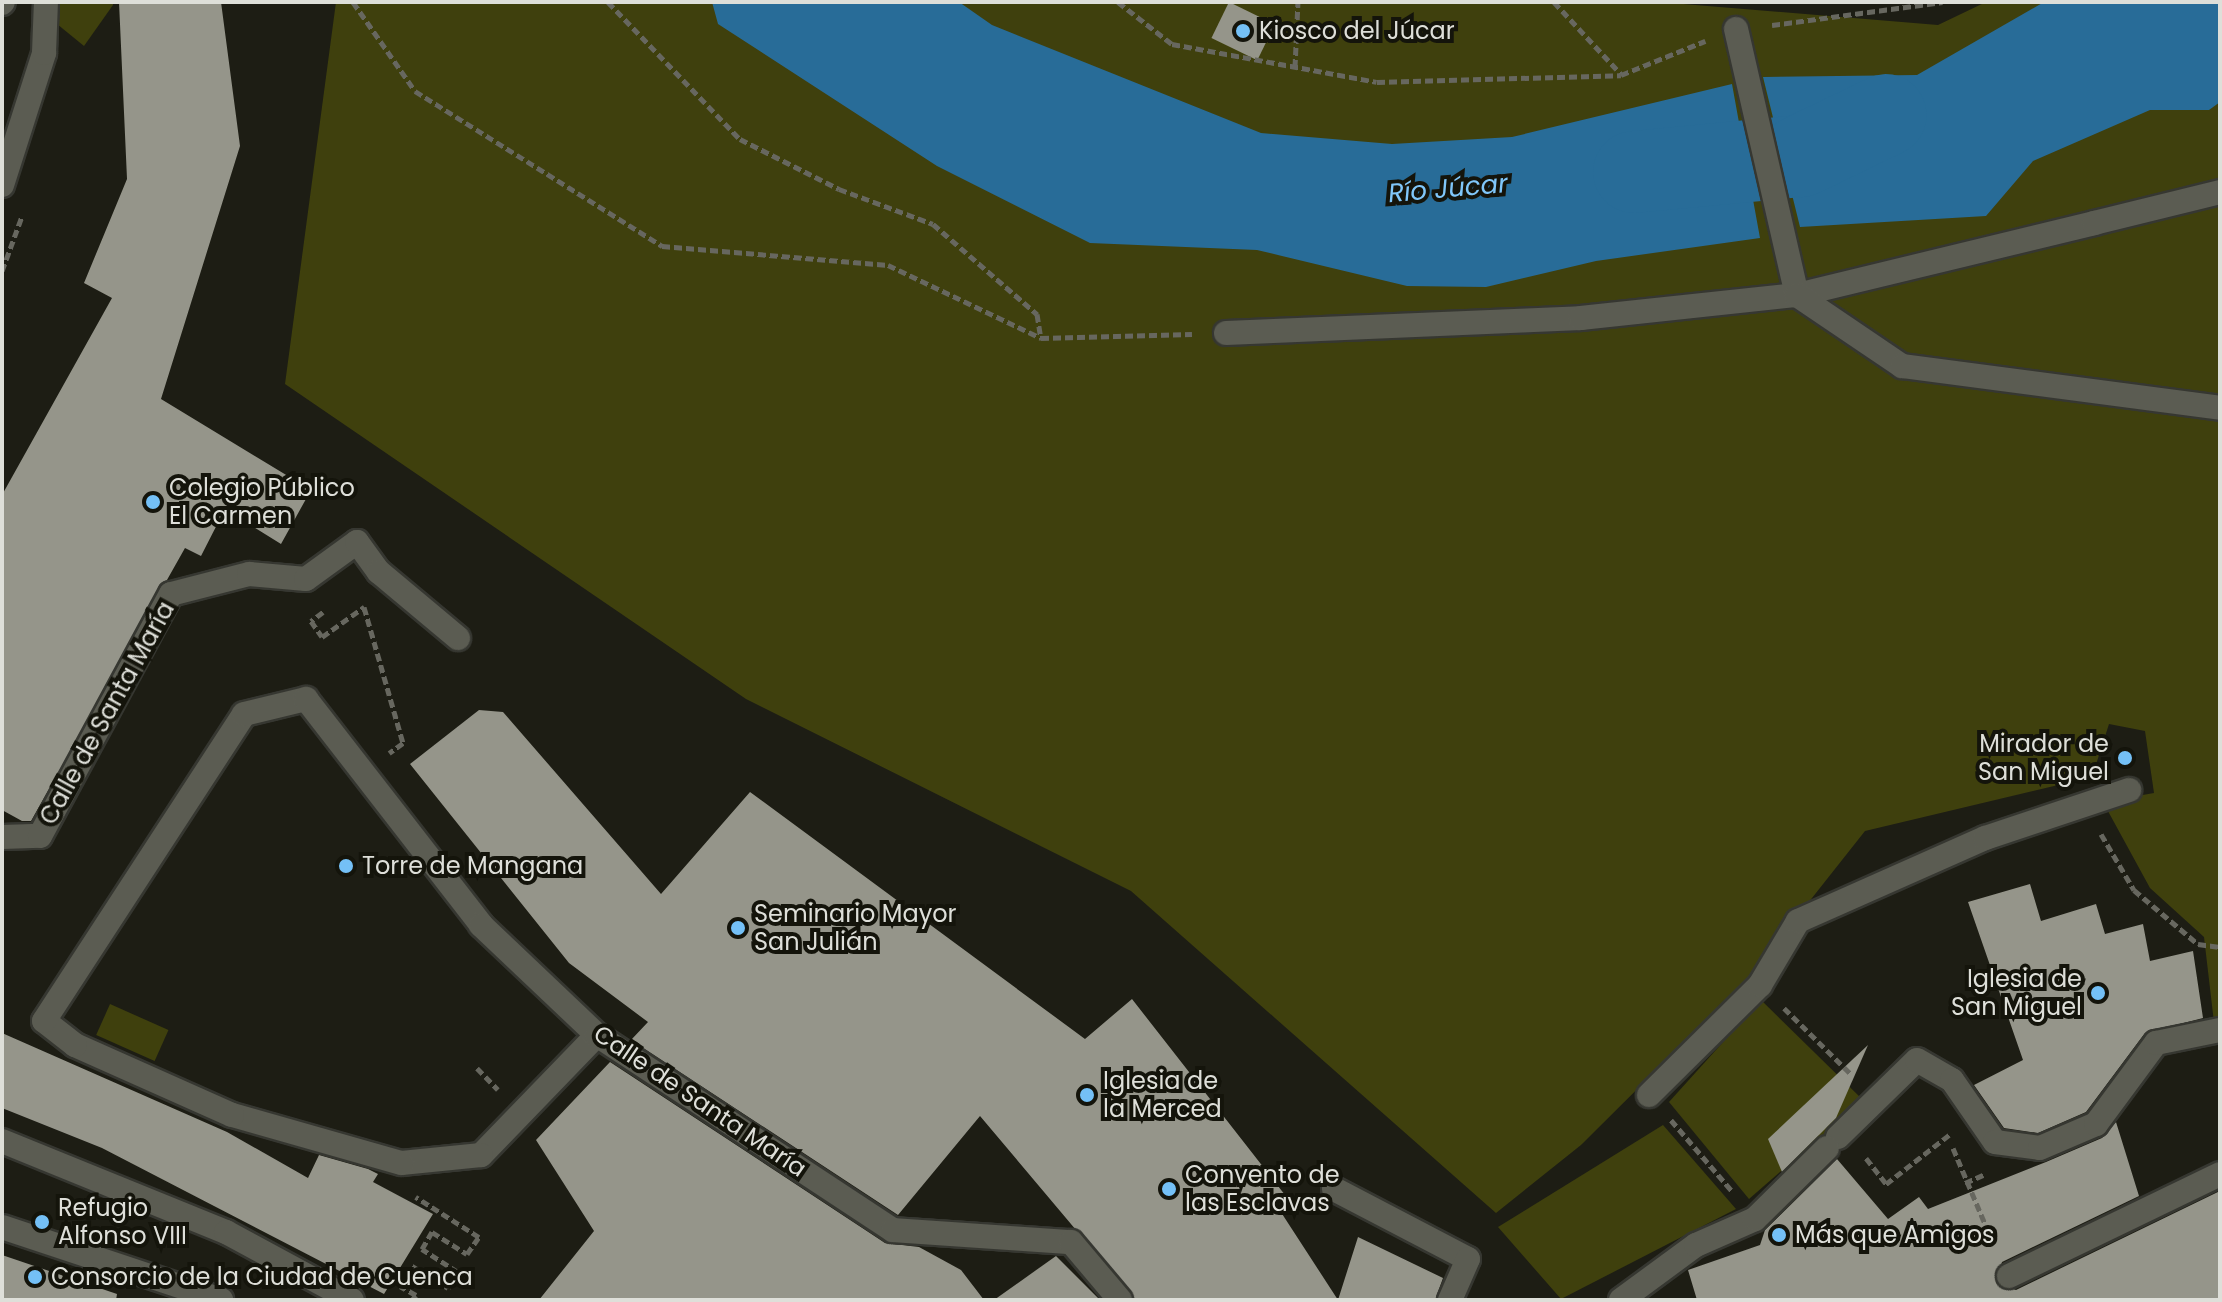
<!DOCTYPE html>
<html>
<head>
<meta charset="utf-8">
<style>
	body { margin:0 }
	#map { position:relative; width:2222px; height:1302px; overflow:hidden; background:#1d1d14; font-family:Poppins,sans-serif }
	div>[style] { position:absolute }
	[style*='--x'] { left:calc(var(--x)*1px); top:calc(var(--y)*1px); width:calc(var(--w)*1px); rotate:calc(var(--a)*1deg) }
	.green>* { inset:0; background:#3f400d; transform-origin:0 0 }
	.water>* { inset:0; background:#286c98 }
	.river>* { height:82px; margin:-41px; padding:0 41px; transform-origin:41px; border-radius:41px; background:#286c98 }
	.building>* { inset:0; background:#95958a; transform-origin:0 0 }
	.path>* { height:5px; margin-top:-2.5px; transform-origin:0; background:repeating-linear-gradient(90deg,#67675f 0 8px,transparent 0 12px) }
	.roads { filter:drop-shadow(2px 0 #363731) drop-shadow(-2px 0 #363731) drop-shadow(0 2px #363731) drop-shadow(0 -2px #363731) }
	.lane>* { height:24px; margin:-12px; padding:0 12px; transform-origin:12px; border-radius:12px; background:#5b5c52 }
	.street>* { height:24px; margin:-12px; padding:0 12px; transform-origin:12px; border-radius:12px; background:#5b5c52 }
	.secondary>* { height:24px; margin:-12px; padding:0 12px; transform-origin:12px; border-radius:12px; background:#5b5c52 }
	.dots>* { width:22px; height:22px; translate:-50% -50%; box-sizing:border-box; border:4px solid #14140b; border-radius:50% }
	span { translate:-50% -50%; white-space:nowrap; text-align:center; line-height:1.15; -webkit-text-stroke:8px #14140b; paint-order:stroke }
	.poi-label { font-size:24px; color:#dedfd9 }
	.left { translate:0 -50%; text-align:left }
	.right { translate:-100% -50%; text-align:right }
	.street-label { font-size:24px; color:#dedfd9 }
	.water-label { font-size:26px; color:#80c7fa; font-style:italic }
	.frame { position:absolute; inset:0; border:4px solid #dedfd9; pointer-events:none }
</style>
</head>
<body>
<div id="map">
	<div class="green">
		<i style="clip-path:polygon(55px 2px,113px 2px,113px 5px,84px 46px,57px 24px)"></i>
		<i style="clip-path:polygon(336px 2px,1659px 2px,1938px 25px,1986px 2px,2220px 2px,2220px 1029px,2215px 1031px,2204px 937px,2150px 888px,2103px 802px,2154px 793px,2145px 731px,2109px 724px,2092px 777px,1865px 831px,1748px 979px,1581px 1145px,1496px 1213px,1131px 891px,746px 699px,285px 384px)"></i>
		<i style="clip-path:polygon(1761px 1000px,1863px 1100px,1749px 1199px,1669px 1102px)"></i>
		<i style="left:110px;top:1004px;width:64px;height:34px;rotate:24deg"></i>
		<i style="clip-path:polygon(1663px 1125px,1736px 1209px,1561px 1299px,1498px 1227px)"></i>
	</div>
	<div class="water">
		<i style="clip-path:polygon(712px 2px,959px 2px,992px 25px,1261px 133px,1392px 144px,1512px 137px,1732px 84px,1760px 238px,1596px 261px,1486px 287px,1407px 286px,1257px 250px,1090px 243px,937px 166px,718px 24px)"></i>
		<i style="clip-path:polygon(2044px 2px,2220px 2px,2220px 102px,2209px 110px,2150px 110px,2033px 161px,1986px 216px,1800px 227px,1763px 77px,1917px 75px)"></i>
	</div>
	<div class="river">
		<i style="--x:1634;--y:172;--w:168;--a:-5.5"></i>
		<i style="--x:1801;--y:156;--w:94;--a:-25.8"></i>
	</div>
	<div class="building">
		<i style="clip-path:polygon(119px 2px,221px 2px,240px 146px,161px 399px,311px 490px,281px 544px,225px 509px,201px 556px,185px 548px,31px 821px,22px 821px,2px 810px,2px 495px,112px 298px,84px 283px,127px 179px)"></i>
		<i style="left:1229px;top:2px;width:51px;height:40px;rotate:26deg"></i>
		<i style="clip-path:polygon(479px 710px,503px 712px,661px 894px,750px 792px,1085px 1039px,1132px 999px,1285px 1195px,1275px 1203px,1338px 1300px,1358px 1237px,1443px 1278px,1435px 1300px,1135px 1300px,980px 1116px,898px 1215px,631px 1040px,648px 1022px,569px 963px,410px 764px)"></i>
		<i style="clip-path:polygon(2030px 884px,2041px 921px,2096px 904px,2105px 934px,2143px 924px,2150px 961px,2193px 951px,2203px 1018px,2145px 1033px,2086px 1112px,2038px 1133px,2004px 1128px,1974px 1085px,2023px 1060px,1968px 902px)"></i>
		<i style="clip-path:polygon(2px 1033px,227px 1132px,308px 1178px,319px 1155px,368px 1169px,378px 1174px,373px 1182px,433px 1214px,384px 1294px,102px 1148px,2px 1108px)"></i>
		<i style="clip-path:polygon(1868px 1045px,1836px 1118px,1782px 1172px,1768px 1139px)"></i>
		<i style="clip-path:polygon(610px 1062px,885px 1243px,919px 1247px,961px 1270px,984px 1300px,539px 1300px,594px 1231px,536px 1140px)"></i>
		<i style="clip-path:polygon(2116px 1122px,2139px 1196px,2002px 1262px,1996px 1283px,2016px 1290px,2220px 1191px,2220px 1300px,1697px 1300px,1688px 1270px,1760px 1245px,1765px 1230px,1837px 1159px,1888px 1219px,1919px 1197px,1928px 1209px,2046px 1162px,2102px 1138px)"></i>
		<i style="clip-path:polygon(2px 1255px,117px 1294px,116px 1300px,2px 1300px)"></i>
		<i style="clip-path:polygon(1056px 1256px,1100px 1300px,994px 1300px)"></i>
	</div>
	<div class="path">
		<i style="--x:353;--y:2;--w:108;--a:55.1"></i>
		<i style="--x:415;--y:91;--w:292;--a:32.1"></i>
		<i style="--x:662;--y:246;--w:227;--a:4.8"></i>
		<i style="--x:888;--y:265;--w:170;--a:25.5"></i>
		<i style="--x:1041;--y:338;--w:151;--a:-1.5"></i>
		<i style="--x:608;--y:2;--w:190;--a:46.1"></i>
		<i style="--x:740;--y:139;--w:111;--a:26.8"></i>
		<i style="--x:839;--y:189;--w:100;--a:20.4"></i>
		<i style="--x:933;--y:224;--w:138;--a:40.9"></i>
		<i style="--x:1037;--y:314;--w:24;--a:81"></i>
		<i style="--x:1118;--y:2;--w:68;--a:37.9"></i>
		<i style="--x:1172;--y:44;--w:208;--a:10.5"></i>
		<i style="--x:1377;--y:82;--w:244;--a:-1.6"></i>
		<i style="--x:1621;--y:75;--w:91;--a:-22"></i>
		<i style="--x:1554;--y:2;--w:98;--a:47.1"></i>
		<i style="--x:1772;--y:25;--w:172;--a:-7.7"></i>
		<i style="--x:1295;--y:67;--w:65;--a:-87.4"></i>
		<i style="--x:2;--y:271;--w:59;--a:-70"></i>
		<i style="--x:323;--y:612;--w:15;--a:143"></i>
		<i style="--x:311;--y:621;--w:19;--a:55"></i>
		<i style="--x:322;--y:637;--w:52;--a:-35.5"></i>
		<i style="--x:364;--y:607;--w:141;--a:74"></i>
		<i style="--x:403;--y:743;--w:17;--a:144"></i>
		<i style="--x:2101;--y:834;--w:65;--a:59.5"></i>
		<i style="--x:2134;--y:890;--w:84;--a:40.2"></i>
		<i style="--x:2198;--y:944;--w:22;--a:8"></i>
		<i style="--x:1784;--y:1008;--w:94;--a:44.6"></i>
		<i style="--x:477;--y:1068;--w:30;--a:46"></i>
		<i style="--x:1671;--y:1120;--w:94;--a:49.3"></i>
		<i style="--x:1953;--y:1148;--w:105;--a:67.1"></i>
		<i style="--x:1866;--y:1158;--w:33;--a:52"></i>
		<i style="--x:1886;--y:1184;--w:80;--a:-37.9"></i>
		<i style="--x:1965;--y:1183;--w:20;--a:-24"></i>
		<i style="--x:412;--y:1300;--w:6;--a:-51"></i>
		<i style="--x:416;--y:1295;--w:18;--a:-151"></i>
		<i style="--x:400;--y:1286;--w:23;--a:-59"></i>
		<i style="--x:412;--y:1266;--w:42;--a:31.4"></i>
		<i style="--x:448;--y:1288;--w:19;--a:-58"></i>
		<i style="--x:458;--y:1272;--w:43;--a:-147.4"></i>
		<i style="--x:422;--y:1249;--w:20;--a:-60"></i>
		<i style="--x:432;--y:1232;--w:41;--a:32.2"></i>
		<i style="--x:467;--y:1254;--w:21;--a:-55"></i>
		<i style="--x:479;--y:1237;--w:75;--a:-147.6"></i>
	</div>
	<div class="roads">
		<div class="lane">
			<i style="--x:1226;--y:333;--w:355;--a:-2.4"></i>
			<i style="--x:1581;--y:318;--w:217;--a:-6.1"></i>
			<i style="--x:1797;--y:295;--w:306;--a:-13.6"></i>
		</div>
		<div class="street">
			<i style="--x:2;--y:3;--w:1;--a:-45"></i>
			<i style="--x:1736;--y:29;--w:273;--a:77.1"></i>
			<i style="--x:1797;--y:295;--w:127;--a:34.1"></i>
			<i style="--x:1902;--y:366;--w:321;--a:7.5"></i>
			<i style="--x:2094;--y:223;--w:130;--a:-13.8"></i>
			<i style="--x:2;--y:837;--w:38;--a:-2"></i>
			<i style="--x:40;--y:836;--w:275;--a:-61.6"></i>
			<i style="--x:171;--y:594;--w:81;--a:-14.4"></i>
			<i style="--x:249;--y:574;--w:57;--a:5"></i>
			<i style="--x:306;--y:579;--w:63;--a:-36"></i>
			<i style="--x:357;--y:542;--w:37;--a:54"></i>
			<i style="--x:379;--y:572;--w:103;--a:39.9"></i>
			<i style="--x:597;--y:1035;--w:167;--a:134"></i>
			<i style="--x:481;--y:1155;--w:80;--a:174.3"></i>
			<i style="--x:401;--y:1163;--w:176;--a:-164.1"></i>
			<i style="--x:232;--y:1115;--w:172;--a:-156"></i>
			<i style="--x:75;--y:1045;--w:39;--a:-142"></i>
			<i style="--x:44;--y:1021;--w:366;--a:-56.9"></i>
			<i style="--x:244;--y:714;--w:64;--a:-13.6"></i>
			<i style="--x:306;--y:699;--w:286;--a:52.2"></i>
			<i style="--x:481;--y:925;--w:160;--a:43.5"></i>
			<i style="--x:597;--y:1035;--w:354;--a:33.4"></i>
			<i style="--x:893;--y:1230;--w:178;--a:3.9"></i>
			<i style="--x:1071;--y:1242;--w:76;--a:49.8"></i>
			<i style="--x:1649;--y:1095;--w:156;--a:-44.7"></i>
			<i style="--x:1760;--y:985;--w:74;--a:-59.3"></i>
			<i style="--x:1798;--y:921;--w:205;--a:-23.9"></i>
			<i style="--x:1985;--y:838;--w:152;--a:-18.4"></i>
			<i style="--x:1838;--y:1137;--w:110;--a:-44.3"></i>
			<i style="--x:1917;--y:1060;--w:40;--a:29.7"></i>
			<i style="--x:1952;--y:1080;--w:75;--a:55.3"></i>
			<i style="--x:1995;--y:1142;--w:45;--a:7.6"></i>
			<i style="--x:2040;--y:1148;--w:61;--a:-23.2"></i>
			<i style="--x:2096;--y:1124;--w:101;--a:-53.5"></i>
			<i style="--x:2156;--y:1043;--w:65;--a:-11.5"></i>
			<i style="--x:2;--y:1141;--w:242;--a:22.1"></i>
			<i style="--x:226;--y:1232;--w:143;--a:28.4"></i>
			<i style="--x:1334;--y:1189;--w:151;--a:27.6"></i>
			<i style="--x:1468;--y:1259;--w:45;--a:113.7"></i>
			<i style="--x:2009;--y:1276;--w:234;--a:-25.8"></i>
			<i style="--x:1621;--y:1300;--w:93;--a:-36.3"></i>
			<i style="--x:1696;--y:1245;--w:64;--a:-23.8"></i>
			<i style="--x:1755;--y:1219;--w:101;--a:-44.6"></i>
		</div>
		<div class="secondary">
			<i style="--x:2;--y:185;--w:139;--a:-72.3"></i>
			<i style="--x:44;--y:53;--w:51;--a:-87.8"></i>
			<i style="--x:2;--y:1227;--w:231;--a:18.4"></i>
		</div>
	</div>
	<div class="dots">
		<i style="left:1243px;top:31px;background:#74c0f6"></i>
		<i style="left:153px;top:502px;background:#74c0f6"></i>
		<i style="left:2125px;top:758px;background:#74c0f6"></i>
		<i style="left:346px;top:866px;background:#74c0f6"></i>
		<i style="left:738px;top:928px;background:#74c0f6"></i>
		<i style="left:2098px;top:993px;background:#74c0f6"></i>
		<i style="left:1087px;top:1095px;background:#74c0f6"></i>
		<i style="left:1169px;top:1189px;background:#74c0f6"></i>
		<i style="left:42px;top:1222px;background:#74c0f6"></i>
		<i style="left:1779px;top:1235px;background:#74c0f6"></i>
		<i style="left:35px;top:1277px;background:#74c0f6"></i>
	</div>
	<div class="poi-label">
		<span class="left" style="left:1259px;top:31px">Kiosco del Júcar</span>
		<span class="left" style="left:169px;top:502px">Colegio Público<br>El Carmen</span>
		<span class="right" style="left:2109px;top:758px">Mirador de<br>San Miguel</span>
		<span class="left" style="left:362px;top:866px">Torre de Mangana</span>
		<span class="left" style="left:754px;top:928px">Seminario Mayor<br>San Julián</span>
		<span class="right" style="left:2082px;top:993px">Iglesia de<br>San Miguel</span>
		<span class="left" style="left:1103px;top:1095px">Iglesia de<br>la Merced</span>
		<span class="left" style="left:1185px;top:1189px">Convento de<br>las Esclavas</span>
		<span class="left" style="left:58px;top:1222px">Refugio<br>Alfonso VIII</span>
		<span class="left" style="left:1795px;top:1235px">Más que Amigos</span>
		<span class="left" style="left:51px;top:1277px">Consorcio de la Ciudad de Cuenca</span>
	</div>
	<div class="street-label">
		<span style="left:107px;top:713px;rotate:-61deg">Calle de Santa María</span>
		<span style="left:700px;top:1101px;rotate:34deg">Calle de Santa María</span>
	</div>
	<div class="water-label">
		<span style="left:1448px;top:189px;rotate:-5deg">Río Júcar</span>
	</div>
	<div class="frame"></div>
</div>
</body>
</html>
